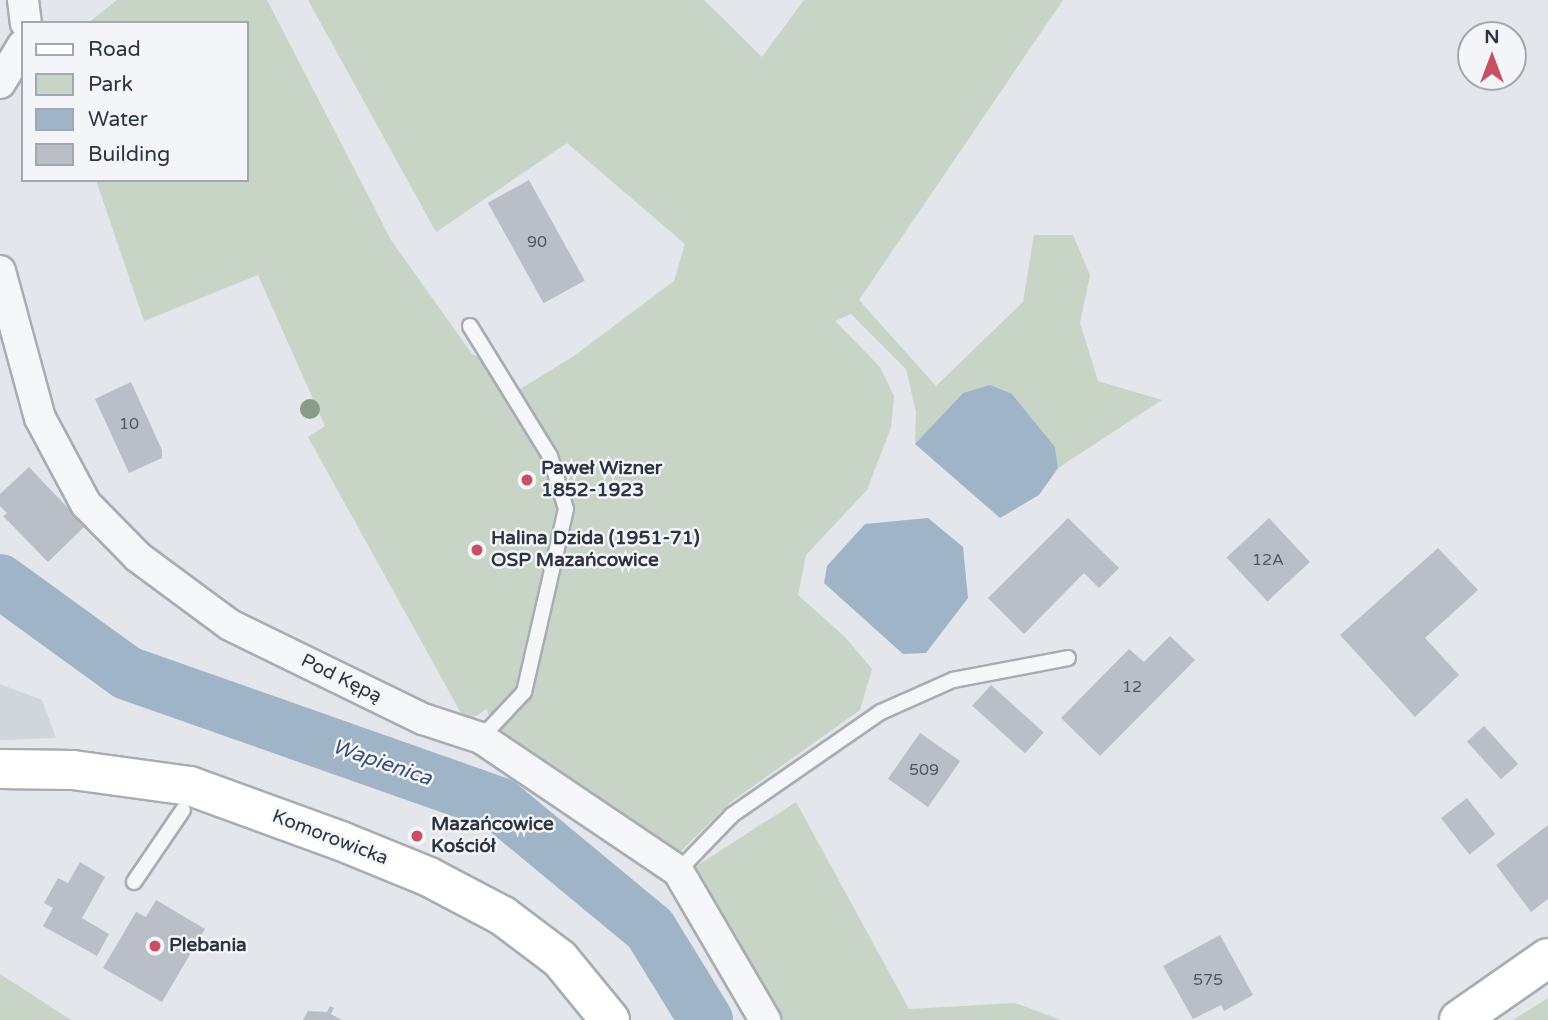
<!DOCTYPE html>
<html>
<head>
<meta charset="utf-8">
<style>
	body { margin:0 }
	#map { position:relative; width:1548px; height:1020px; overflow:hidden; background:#e3e6ea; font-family:"Varela Round",sans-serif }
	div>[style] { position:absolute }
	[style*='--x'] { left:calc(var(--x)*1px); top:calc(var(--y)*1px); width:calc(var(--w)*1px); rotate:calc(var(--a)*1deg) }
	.built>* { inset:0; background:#d1d5dc }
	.green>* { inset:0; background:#c8d4c5 }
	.water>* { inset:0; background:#a0b4c8 }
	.river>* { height:54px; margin:-27px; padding:0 27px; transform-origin:27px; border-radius:27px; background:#a0b4c8 }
	.building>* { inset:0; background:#babfc7; transform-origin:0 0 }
	.roads { filter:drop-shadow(2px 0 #a8adb4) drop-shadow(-2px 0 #a8adb4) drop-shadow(0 2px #a8adb4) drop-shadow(0 -2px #a8adb4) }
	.lane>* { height:14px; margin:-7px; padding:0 7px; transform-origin:7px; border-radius:7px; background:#f6f7f9 }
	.street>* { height:30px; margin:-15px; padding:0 15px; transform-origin:15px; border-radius:15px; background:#f6f7f9 }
	.secondary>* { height:38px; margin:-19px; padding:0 19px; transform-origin:19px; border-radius:19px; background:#fff }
	.trees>* { width:20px; height:20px; margin:-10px; border-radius:50%; background:#899b89 }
	.dots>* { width:19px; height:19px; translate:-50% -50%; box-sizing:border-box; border:4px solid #f3f5f8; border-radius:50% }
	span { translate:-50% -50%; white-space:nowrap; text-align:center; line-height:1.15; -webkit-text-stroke:5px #f3f5f8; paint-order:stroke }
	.number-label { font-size:16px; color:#505763 }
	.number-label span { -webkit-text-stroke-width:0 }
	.poi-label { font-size:19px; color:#2c3442; font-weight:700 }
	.left { translate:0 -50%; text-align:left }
	.street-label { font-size:19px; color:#2c3442 }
	.water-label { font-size:21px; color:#385374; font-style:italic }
	.legend { position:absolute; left:21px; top:21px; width:228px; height:161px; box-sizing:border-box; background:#f3f5f8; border:2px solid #a3a8af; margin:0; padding:9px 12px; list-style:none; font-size:21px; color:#2c3442 }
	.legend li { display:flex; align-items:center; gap:14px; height:35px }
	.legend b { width:35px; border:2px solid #a3a8af }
	.north { position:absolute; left:1457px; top:21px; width:70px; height:70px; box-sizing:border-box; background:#f3f5f8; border:2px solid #a3a8af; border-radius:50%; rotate:0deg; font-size:19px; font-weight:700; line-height:28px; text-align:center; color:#2c3442 }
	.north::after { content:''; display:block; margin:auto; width:24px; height:32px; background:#c85062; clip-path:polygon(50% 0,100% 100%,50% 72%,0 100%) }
</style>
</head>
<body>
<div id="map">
	<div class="built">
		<i style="clip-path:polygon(0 684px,42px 700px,56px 738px,0 740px)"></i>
	</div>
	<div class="green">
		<i style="clip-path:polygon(117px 0,267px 0,391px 240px,472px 354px,486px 361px,507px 397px,574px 356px,674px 281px,685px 244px,567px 143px,436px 232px,308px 0,704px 0,762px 57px,804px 0,1063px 0,859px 300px,936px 386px,1023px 302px,1034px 235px,1073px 235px,1090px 275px,1080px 323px,1098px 381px,1162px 400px,1058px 468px,1055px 447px,1012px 394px,963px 393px,915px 444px,916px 412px,906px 369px,851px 314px,835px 321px,880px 367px,894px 396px,891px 427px,867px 490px,806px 555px,798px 595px,845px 637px,872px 669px,860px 710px,731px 802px,679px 853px,493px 731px,487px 709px,466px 722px,308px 437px,325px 426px,258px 275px,144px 321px,96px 180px,247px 180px,247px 23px,88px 23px)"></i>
		<i style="clip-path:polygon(796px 802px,909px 1009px,1015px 1003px,1061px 1020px,781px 1020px,692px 869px)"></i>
		<i style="clip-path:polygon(0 974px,45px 1003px,71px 1020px,0 1020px)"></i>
		<i style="clip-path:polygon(1548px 998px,1548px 1020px,1513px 1020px)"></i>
	</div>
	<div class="water">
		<i style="clip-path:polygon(990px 385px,1012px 394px,1055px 447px,1058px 468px,1039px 495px,1000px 518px,915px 444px,963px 393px)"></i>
		<i style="clip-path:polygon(928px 518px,963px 547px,968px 598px,926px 653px,903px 654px,824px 583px,827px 566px,865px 524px)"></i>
	</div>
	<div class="river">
		<i style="--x:0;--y:581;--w:157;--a:35.9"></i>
		<i style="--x:127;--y:673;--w:394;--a:19.4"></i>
		<i style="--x:499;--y:804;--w:196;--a:39.6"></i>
		<i style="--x:650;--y:929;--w:107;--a:58.4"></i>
	</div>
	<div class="building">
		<i style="left:529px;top:180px;width:115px;height:47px;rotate:61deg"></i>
		<i style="clip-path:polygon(131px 382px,162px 450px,162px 458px,129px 473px,95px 399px)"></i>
		<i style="clip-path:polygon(29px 467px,85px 526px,48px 562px,3px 516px,7px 513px,0 506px,0 494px)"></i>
		<i style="clip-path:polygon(1068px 518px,1119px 568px,1099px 588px,1084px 573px,1024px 634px,988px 598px)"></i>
		<i style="left:1269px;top:518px;width:60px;height:58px;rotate:47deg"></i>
		<i style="clip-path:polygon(1438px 548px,1478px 590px,1425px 638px,1459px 675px,1415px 717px,1340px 635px)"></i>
		<i style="clip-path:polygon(1170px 636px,1195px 660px,1100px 756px,1061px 718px,1129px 649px,1144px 662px)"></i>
		<i style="left:991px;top:685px;width:71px;height:28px;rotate:42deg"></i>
		<i style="left:1484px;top:726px;width:51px;height:23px;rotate:48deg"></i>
		<i style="left:920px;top:733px;width:49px;height:56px;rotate:35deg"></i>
		<i style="left:1467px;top:798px;width:46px;height:33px;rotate:52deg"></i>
		<i style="clip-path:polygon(1548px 825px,1548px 899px,1531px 912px,1496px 865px)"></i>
		<i style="clip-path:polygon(80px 862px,105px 877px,82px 918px,109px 934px,97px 956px,43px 926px,53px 908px,44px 903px,58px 878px,68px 883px)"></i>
		<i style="clip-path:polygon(156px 900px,205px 929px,162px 1002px,103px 968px,136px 912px,146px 917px)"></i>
		<i style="clip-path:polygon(1220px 935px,1253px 995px,1224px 1011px,1221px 1005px,1193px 1019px,1163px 966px)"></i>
		<i style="clip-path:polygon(330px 1006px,334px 1008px,331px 1014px,342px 1020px,303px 1020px,308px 1011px,327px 1012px)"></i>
	</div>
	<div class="roads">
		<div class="lane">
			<i style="--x:470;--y:326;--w:153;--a:58.4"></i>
			<i style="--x:550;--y:456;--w:55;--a:73.2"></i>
			<i style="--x:566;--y:509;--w:188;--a:102.9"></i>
			<i style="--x:524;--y:692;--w:63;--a:133.1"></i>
			<i style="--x:678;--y:871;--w:78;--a:-46"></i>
			<i style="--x:732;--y:815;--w:181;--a:-34.7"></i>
			<i style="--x:881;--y:712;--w:79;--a:-24"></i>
			<i style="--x:953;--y:680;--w:117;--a:-10.8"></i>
			<i style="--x:134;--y:882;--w:87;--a:-55.8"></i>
		</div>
		<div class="street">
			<i style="--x:23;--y:0;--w:23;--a:83"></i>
			<i style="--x:0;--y:83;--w:44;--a:-58.8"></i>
			<i style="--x:0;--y:271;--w:152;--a:74.8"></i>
			<i style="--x:40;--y:418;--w:98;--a:61.9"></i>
			<i style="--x:86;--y:504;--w:74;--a:45.5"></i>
			<i style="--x:138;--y:557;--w:114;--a:36.5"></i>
			<i style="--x:230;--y:625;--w:215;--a:26"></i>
			<i style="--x:423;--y:719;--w:61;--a:18.1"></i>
			<i style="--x:481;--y:738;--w:238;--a:34"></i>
			<i style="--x:678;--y:871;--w:173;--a:59.7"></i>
		</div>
		<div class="secondary">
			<i style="--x:0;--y:769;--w:73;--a:0.8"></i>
			<i style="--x:73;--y:770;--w:118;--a:7.8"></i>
			<i style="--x:190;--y:786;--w:161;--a:20"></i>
			<i style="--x:341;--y:841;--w:95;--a:22.2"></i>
			<i style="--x:429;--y:877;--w:84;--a:27.8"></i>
			<i style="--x:503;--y:916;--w:71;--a:37"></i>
			<i style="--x:560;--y:959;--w:79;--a:50.7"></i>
			<i style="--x:1459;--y:1020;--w:108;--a:-34.9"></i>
		</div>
	</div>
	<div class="trees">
		<i style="left:310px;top:409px"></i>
	</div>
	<div class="dots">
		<i style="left:527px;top:480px;background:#c85062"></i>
		<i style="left:477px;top:550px;background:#c85062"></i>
		<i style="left:417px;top:836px;background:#c85062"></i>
		<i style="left:155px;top:946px;background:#c85062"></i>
	</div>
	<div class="number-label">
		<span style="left:537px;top:242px">90</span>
		<span style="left:129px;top:424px">10</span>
		<span style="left:1268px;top:560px">12A</span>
		<span style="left:1132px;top:687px">12</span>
		<span style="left:924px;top:770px">509</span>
		<span style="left:1208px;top:980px">575</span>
	</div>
	<div class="poi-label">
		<span class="left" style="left:541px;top:480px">Paweł Wizner<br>1852-1923</span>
		<span class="left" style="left:491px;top:550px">Halina Dzida (1951-71)<br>OSP Mazańcowice</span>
		<span class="left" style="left:431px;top:836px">Mazańcowice<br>Kościół</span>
		<span class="left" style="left:169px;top:946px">Plebania</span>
	</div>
	<div class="street-label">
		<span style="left:341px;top:679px;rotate:26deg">Pod Kępą</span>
		<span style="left:330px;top:838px;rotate:21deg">Komorowicka</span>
	</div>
	<div class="water-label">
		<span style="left:382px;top:763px;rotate:19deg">Wapienica</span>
	</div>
	<ul class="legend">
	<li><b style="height:9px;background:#fff"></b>Road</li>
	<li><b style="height:19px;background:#c8d4c5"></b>Park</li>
	<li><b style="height:19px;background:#a0b4c8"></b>Water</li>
	<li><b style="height:19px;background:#babfc7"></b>Building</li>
	</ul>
	<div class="north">N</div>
</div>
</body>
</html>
